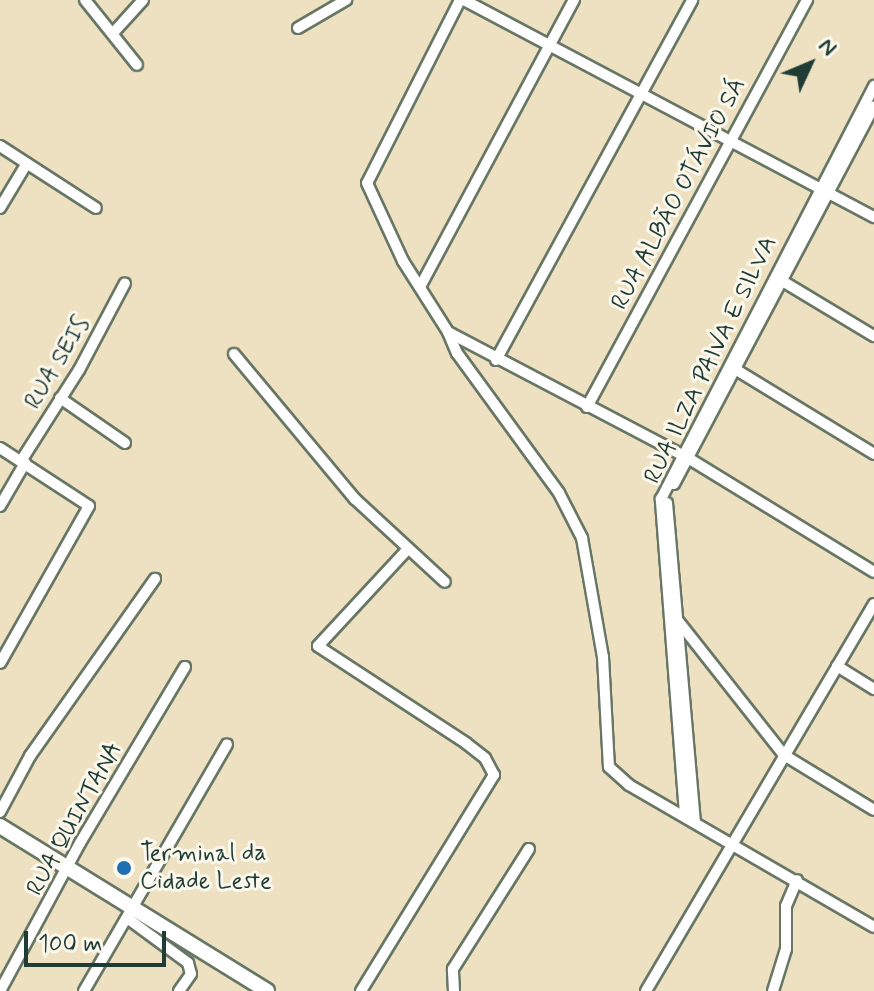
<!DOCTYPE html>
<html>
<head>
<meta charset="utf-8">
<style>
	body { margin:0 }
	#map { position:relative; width:874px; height:991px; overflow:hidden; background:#ede1c1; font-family:Mynerve,sans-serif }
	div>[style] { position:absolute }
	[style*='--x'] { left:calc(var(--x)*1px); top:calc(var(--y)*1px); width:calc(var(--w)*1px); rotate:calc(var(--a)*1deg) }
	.roads { filter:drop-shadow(2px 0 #677665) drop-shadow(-2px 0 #677665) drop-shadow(0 2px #677665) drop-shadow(0 -2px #677665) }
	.minor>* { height:10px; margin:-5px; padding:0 5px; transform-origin:5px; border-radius:5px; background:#fff }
	.tertiary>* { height:14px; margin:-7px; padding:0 7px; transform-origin:7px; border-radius:7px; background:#fff }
	.dots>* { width:22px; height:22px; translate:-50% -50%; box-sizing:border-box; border:4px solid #fbf7ec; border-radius:50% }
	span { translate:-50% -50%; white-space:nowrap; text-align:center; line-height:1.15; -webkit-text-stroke:6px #fbf7ec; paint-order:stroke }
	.street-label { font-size:24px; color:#1f3d34 }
	.poi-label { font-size:24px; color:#1f3d34 }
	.left { translate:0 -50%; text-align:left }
	.north { position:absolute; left:770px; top:24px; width:80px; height:80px; -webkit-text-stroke:6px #fbf7ec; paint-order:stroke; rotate:46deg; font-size:22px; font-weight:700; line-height:32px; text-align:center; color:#1f3d34 }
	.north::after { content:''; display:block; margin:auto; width:28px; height:36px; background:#1f3d34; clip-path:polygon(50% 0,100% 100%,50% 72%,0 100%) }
	.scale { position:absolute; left:24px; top:931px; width:142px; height:36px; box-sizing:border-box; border:4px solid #1f3d34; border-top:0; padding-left:10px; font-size:24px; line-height:28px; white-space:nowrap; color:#1f3d34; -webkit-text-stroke:6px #fbf7ec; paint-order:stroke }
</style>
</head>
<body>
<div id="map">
	<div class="roads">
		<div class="minor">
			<i style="--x:85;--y:0;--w:83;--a:51.3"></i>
			<i style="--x:460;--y:0;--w:205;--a:116.9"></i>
			<i style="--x:367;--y:183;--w:86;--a:65.2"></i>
			<i style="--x:403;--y:261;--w:84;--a:57.6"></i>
			<i style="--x:448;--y:332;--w:271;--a:27.7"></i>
			<i style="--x:688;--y:458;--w:218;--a:31.5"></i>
			<i style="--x:464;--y:0;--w:464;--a:27.9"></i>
			<i style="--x:298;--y:28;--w:56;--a:-30.3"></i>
			<i style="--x:114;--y:32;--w:43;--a:-47.8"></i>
			<i style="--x:0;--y:146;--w:114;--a:32.9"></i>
			<i style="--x:0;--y:208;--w:52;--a:-59"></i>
			<i style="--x:779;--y:279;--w:111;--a:31"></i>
			<i style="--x:420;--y:287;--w:326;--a:-61.8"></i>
			<i style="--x:448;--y:332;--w:23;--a:67"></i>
			<i style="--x:457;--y:353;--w:173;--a:53.9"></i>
			<i style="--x:559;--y:493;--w:51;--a:62.9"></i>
			<i style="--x:582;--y:538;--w:121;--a:80"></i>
			<i style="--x:603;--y:657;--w:110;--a:86.9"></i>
			<i style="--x:609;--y:767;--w:27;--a:42"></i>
			<i style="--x:629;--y:785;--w:283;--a:30.1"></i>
			<i style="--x:234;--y:354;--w:189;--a:50.2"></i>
			<i style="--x:355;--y:499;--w:122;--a:42.7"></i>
			<i style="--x:496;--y:360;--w:410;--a:-61.4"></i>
			<i style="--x:730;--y:366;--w:169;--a:31.4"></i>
			<i style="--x:60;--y:398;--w:79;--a:34.7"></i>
			<i style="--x:587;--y:407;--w:463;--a:-61.6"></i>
			<i style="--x:0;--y:448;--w:106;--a:33.1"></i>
			<i style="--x:89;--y:506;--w:180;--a:119.5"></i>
			<i style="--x:21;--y:461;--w:108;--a:-57.5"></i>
			<i style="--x:79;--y:370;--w:98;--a:-62.1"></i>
			<i style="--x:674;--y:484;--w:427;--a:-62.1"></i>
			<i style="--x:667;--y:503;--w:318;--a:85"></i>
			<i style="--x:0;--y:506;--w:50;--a:-59.8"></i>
			<i style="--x:675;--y:617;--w:176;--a:51.7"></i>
			<i style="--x:784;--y:755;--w:105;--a:31.4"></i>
			<i style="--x:837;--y:666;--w:44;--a:31.9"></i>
			<i style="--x:0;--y:812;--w:64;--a:-61.8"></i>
			<i style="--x:30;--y:756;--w:217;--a:-54.8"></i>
			<i style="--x:685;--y:814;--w:316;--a:-94.4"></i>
			<i style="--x:661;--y:499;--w:465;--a:-62.7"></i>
			<i style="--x:127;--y:918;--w:76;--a:36.4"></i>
			<i style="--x:188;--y:963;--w:11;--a:75"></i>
			<i style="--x:191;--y:974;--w:21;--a:125"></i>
			<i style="--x:0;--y:991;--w:168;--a:-61.6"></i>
			<i style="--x:80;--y:843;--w:205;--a:-59.2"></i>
			<i style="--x:84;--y:991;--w:285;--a:-59.9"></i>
			<i style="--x:361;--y:991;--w:254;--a:-58.4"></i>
			<i style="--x:494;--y:775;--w:19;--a:-118"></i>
			<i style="--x:485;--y:758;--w:24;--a:-142"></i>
			<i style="--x:466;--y:743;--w:177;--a:-146.8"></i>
			<i style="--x:318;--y:646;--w:129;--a:-47.2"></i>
			<i style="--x:454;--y:991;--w:22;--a:-93"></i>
			<i style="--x:453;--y:969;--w:142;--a:-57.7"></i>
			<i style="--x:646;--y:991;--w:449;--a:-59.5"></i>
			<i style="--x:773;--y:991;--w:44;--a:-72.8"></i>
			<i style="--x:786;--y:949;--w:43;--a:-90"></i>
			<i style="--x:786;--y:906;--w:28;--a:-67"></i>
		</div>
		<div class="tertiary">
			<i style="--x:0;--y:826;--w:314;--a:31.7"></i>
		</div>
	</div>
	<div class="dots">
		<i style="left:124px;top:868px;background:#1f6fb2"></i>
	</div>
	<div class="street-label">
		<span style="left:679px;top:194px;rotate:-62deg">RUA ALBÃO OTÁVIO SÁ</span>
		<span style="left:711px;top:360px;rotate:-64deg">RUA ILZA PAIVA E SILVA</span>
		<span style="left:58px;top:363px;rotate:-59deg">RUA SEIS</span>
		<span style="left:75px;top:819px;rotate:-61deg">RUA QUINTANA</span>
	</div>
	<div class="poi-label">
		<span class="left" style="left:140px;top:868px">Terminal da<br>Cidade Leste</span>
	</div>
	<div class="north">N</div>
	<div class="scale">100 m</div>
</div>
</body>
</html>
